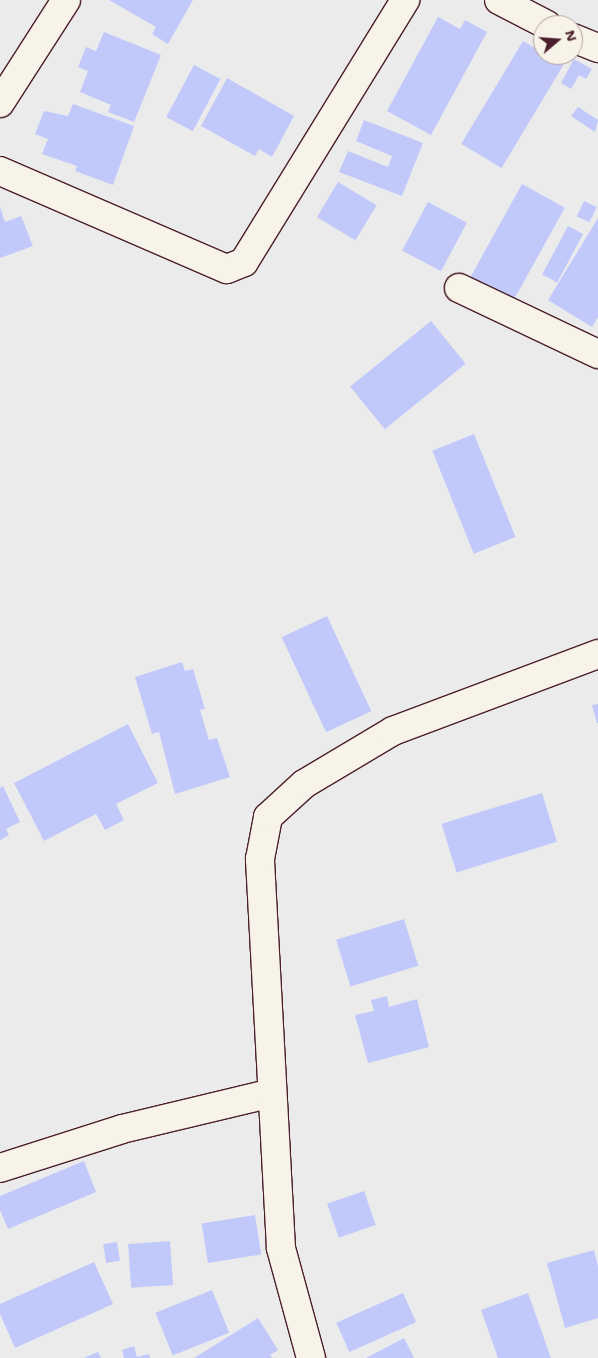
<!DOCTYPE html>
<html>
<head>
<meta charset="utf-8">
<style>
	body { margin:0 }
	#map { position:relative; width:598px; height:1358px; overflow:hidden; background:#ecebec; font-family:"Shantell Sans",sans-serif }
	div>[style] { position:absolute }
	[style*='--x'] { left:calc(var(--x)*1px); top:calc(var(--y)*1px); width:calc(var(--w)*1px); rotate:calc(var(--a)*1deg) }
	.building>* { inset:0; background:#c1c9fb; transform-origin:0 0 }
	.roads { filter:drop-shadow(1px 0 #4a1f2b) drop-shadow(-1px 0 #4a1f2b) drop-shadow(0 1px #4a1f2b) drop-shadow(0 -1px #4a1f2b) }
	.minor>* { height:28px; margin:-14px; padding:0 14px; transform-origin:14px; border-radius:14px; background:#f7f3e8 }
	span { translate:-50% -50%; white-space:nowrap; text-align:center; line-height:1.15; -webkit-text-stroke:4px #f7f3e8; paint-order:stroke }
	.north { position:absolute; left:533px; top:15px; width:50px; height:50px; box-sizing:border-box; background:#f7f3e8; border:1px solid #b29e9c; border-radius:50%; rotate:72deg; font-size:14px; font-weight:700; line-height:20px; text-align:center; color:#4a1f2b }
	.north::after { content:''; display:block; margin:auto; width:18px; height:22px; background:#4a1f2b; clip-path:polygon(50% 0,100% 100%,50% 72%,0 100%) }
</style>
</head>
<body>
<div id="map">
	<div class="building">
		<i style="clip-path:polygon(109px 0,193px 0,168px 44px,152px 34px,156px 27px)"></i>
		<i style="clip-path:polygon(438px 17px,460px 29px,465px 20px,487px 32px,431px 135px,387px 111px)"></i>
		<i style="clip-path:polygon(104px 32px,161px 55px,134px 122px,108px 112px,111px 105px,80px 92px,88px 71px,78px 67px,86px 47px,96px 51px)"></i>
		<i style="left:523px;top:41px;width:47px;height:120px;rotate:31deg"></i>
		<i style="clip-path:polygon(574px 59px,592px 69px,586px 79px,579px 75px,571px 89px,561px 83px)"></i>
		<i style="left:194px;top:65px;width:30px;height:59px;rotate:28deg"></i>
		<i style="clip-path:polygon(227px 78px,294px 116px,272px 157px,259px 149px,255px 156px,201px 126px)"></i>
		<i style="clip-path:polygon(73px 104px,134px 126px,113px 185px,75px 171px,77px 166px,42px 154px,48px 139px,35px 134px,44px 111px,68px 116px)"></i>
		<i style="clip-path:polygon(578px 107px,598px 120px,595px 132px,571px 116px)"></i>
		<i style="clip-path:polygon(364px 120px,423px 143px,402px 196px,339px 172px,348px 151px,388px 167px,392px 156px,356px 141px)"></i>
		<i style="left:338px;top:182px;width:45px;height:41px;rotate:31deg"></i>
		<i style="left:522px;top:184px;width:49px;height:106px;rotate:29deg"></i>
		<i style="left:584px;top:201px;width:14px;height:17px;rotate:25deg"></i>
		<i style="left:428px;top:202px;width:44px;height:55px;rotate:28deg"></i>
		<i style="clip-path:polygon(0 207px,5px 222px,21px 216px,33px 246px,0 258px)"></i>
		<i style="clip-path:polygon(598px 218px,598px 317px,592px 327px,548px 300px)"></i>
		<i style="left:568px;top:226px;width:17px;height:55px;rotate:28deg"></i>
		<i style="left:431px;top:321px;width:55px;height:104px;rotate:51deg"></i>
		<i style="left:474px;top:434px;width:111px;height:45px;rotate:68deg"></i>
		<i style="left:327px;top:616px;width:105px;height:50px;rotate:65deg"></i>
		<i style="clip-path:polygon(182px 662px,185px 671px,193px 669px,205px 709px,200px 710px,209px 740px,217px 738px,230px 777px,175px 794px,159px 732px,152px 734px,135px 677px)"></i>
		<i style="clip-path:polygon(598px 704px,598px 723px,597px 723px,592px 705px)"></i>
		<i style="clip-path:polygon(128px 724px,158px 783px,116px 804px,124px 820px,105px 830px,96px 814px,44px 841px,14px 783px)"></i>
		<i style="clip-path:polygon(3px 786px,20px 822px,6px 829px,9px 835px,0 840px,0 788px)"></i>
		<i style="left:542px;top:793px;width:51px;height:105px;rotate:73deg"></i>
		<i style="left:404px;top:919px;width:49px;height:71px;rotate:73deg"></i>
		<i style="clip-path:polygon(387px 996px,389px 1007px,417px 999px,429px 1047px,368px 1063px,355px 1015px,374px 1011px,371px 1000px)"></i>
		<i style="clip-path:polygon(84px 1161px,96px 1192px,8px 1229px,0 1210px,0 1196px)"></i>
		<i style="left:364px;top:1191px;width:36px;height:39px;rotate:71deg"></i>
		<i style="left:255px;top:1215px;width:40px;height:54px;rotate:81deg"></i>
		<i style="left:170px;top:1241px;width:44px;height:42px;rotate:86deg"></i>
		<i style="left:117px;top:1242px;width:19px;height:14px;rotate:81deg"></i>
		<i style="clip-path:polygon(594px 1250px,598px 1266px,598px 1318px,565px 1328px,547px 1263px)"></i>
		<i style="clip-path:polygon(94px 1262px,113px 1304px,15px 1348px,0 1314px,0 1304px)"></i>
		<i style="left:212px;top:1290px;width:46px;height:61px;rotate:68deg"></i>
		<i style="left:403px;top:1293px;width:32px;height:73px;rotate:66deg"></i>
		<i style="clip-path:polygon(528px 1293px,551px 1358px,498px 1358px,481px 1310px)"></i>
		<i style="clip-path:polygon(258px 1318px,278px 1350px,270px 1355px,272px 1358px,194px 1358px)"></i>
		<i style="clip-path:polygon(404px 1338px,414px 1358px,366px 1358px)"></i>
		<i style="clip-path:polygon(134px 1346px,137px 1357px,149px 1354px,150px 1358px,124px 1358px,122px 1350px)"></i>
		<i style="clip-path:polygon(98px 1352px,101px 1358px,84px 1358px)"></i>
	</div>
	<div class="roads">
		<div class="minor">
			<i style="--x:499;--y:0;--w:54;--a:27.5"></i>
			<i style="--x:573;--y:38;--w:27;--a:22"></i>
			<i style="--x:0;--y:103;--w:122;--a:-57.3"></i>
			<i style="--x:0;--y:171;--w:247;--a:23.4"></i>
			<i style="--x:227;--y:269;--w:18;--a:-22"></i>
			<i style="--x:244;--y:262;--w:308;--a:-58.4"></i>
			<i style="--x:459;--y:288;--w:154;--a:25.4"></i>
			<i style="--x:0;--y:1168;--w:128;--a:-17.7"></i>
			<i style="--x:122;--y:1129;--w:154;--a:-13.5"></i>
			<i style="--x:311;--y:1358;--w:114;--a:-105.3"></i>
			<i style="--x:281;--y:1248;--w:390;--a:-93.1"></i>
			<i style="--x:260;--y:859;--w:43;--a:-79.2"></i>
			<i style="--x:268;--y:817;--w:49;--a:-42.5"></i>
			<i style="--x:304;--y:784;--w:104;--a:-30.8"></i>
			<i style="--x:393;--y:731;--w:219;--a:-20.6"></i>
		</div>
	</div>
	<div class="north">N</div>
</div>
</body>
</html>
